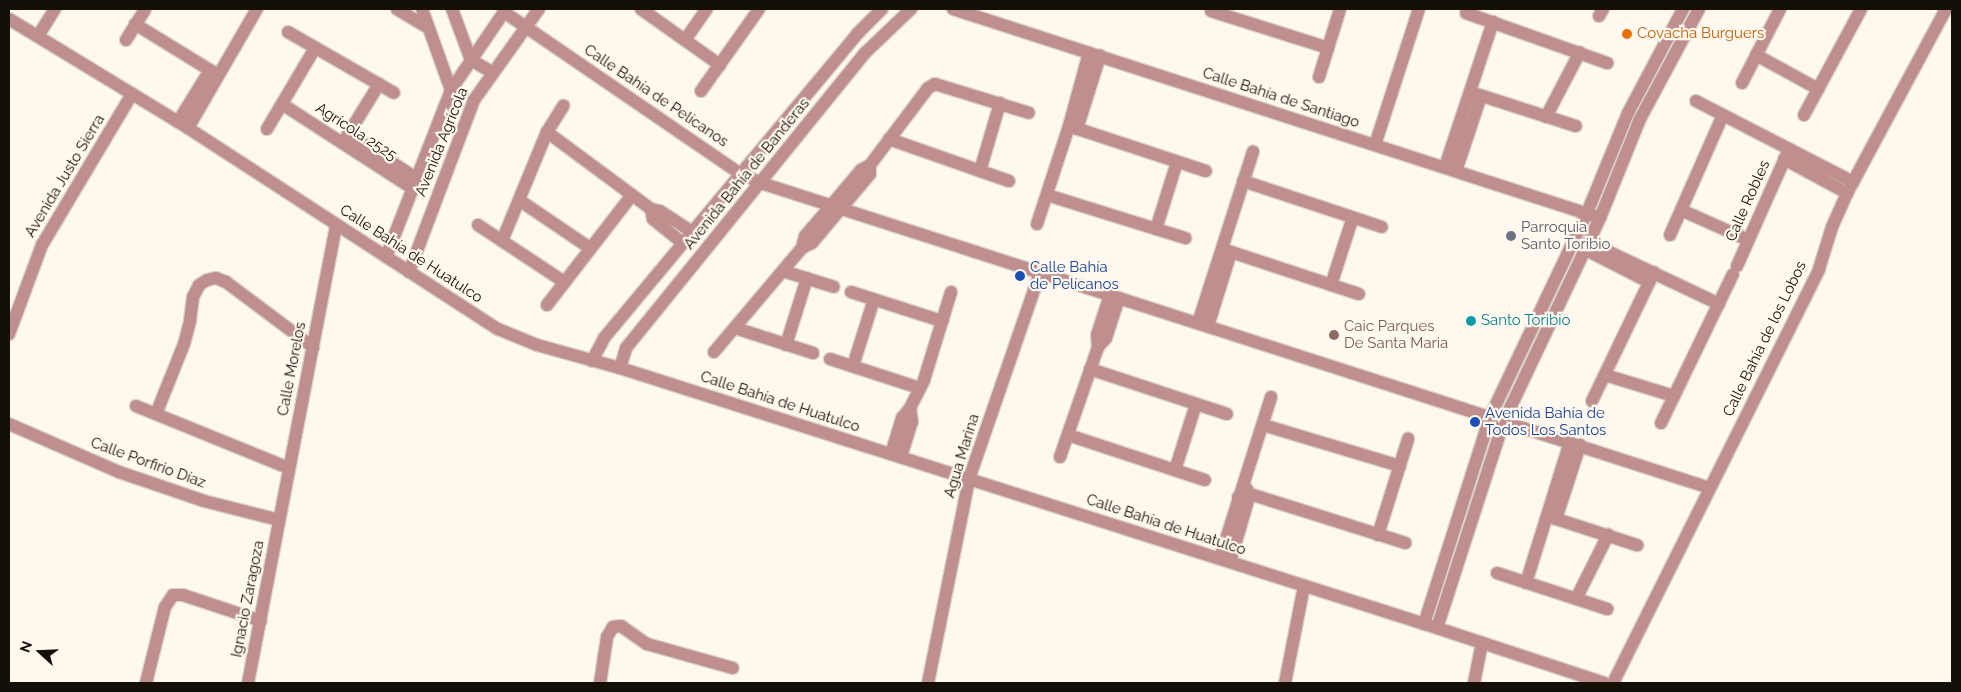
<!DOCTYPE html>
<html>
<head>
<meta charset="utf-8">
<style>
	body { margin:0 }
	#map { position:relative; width:1961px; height:692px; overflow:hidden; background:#fff8ef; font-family:Raleway,sans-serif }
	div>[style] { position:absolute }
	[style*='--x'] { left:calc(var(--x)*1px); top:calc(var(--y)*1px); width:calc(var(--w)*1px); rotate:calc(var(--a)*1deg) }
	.roads { filter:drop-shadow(1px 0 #d9d3ca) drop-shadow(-1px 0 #d9d3ca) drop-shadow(0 1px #d9d3ca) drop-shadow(0 -1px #d9d3ca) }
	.minor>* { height:12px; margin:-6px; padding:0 6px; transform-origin:6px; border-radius:6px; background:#bf8e8e }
	.tertiary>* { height:12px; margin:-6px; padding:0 6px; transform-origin:6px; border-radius:6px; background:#bf8e8e }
	.dots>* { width:14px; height:14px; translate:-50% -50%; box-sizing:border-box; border:2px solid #fff8ef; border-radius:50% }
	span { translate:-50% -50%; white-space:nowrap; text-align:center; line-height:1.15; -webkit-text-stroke:4.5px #fff8ef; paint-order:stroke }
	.food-label { font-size:15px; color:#c56008 }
	.left { translate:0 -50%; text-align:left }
	.street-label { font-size:15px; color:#140f07 }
	.worship-label { font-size:15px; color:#5b616d }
	.transit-label { font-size:15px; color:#164399 }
	.culture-label { font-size:15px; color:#0d838f }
	.education-label { font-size:15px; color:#785e54 }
	.frame { position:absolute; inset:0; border:10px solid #140f07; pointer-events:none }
	.north { position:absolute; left:15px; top:627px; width:50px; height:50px; -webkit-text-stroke:4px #fff8ef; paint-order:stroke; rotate:290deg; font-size:14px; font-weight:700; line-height:20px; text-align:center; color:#140f07 }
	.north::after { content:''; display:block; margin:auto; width:18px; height:22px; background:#140f07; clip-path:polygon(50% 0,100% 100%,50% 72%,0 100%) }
</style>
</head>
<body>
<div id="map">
	<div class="roads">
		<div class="minor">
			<i style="--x:397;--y:9;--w:37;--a:31"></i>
			<i style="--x:422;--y:9;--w:86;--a:70.3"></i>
			<i style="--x:452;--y:9;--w:54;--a:69.6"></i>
			<i style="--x:471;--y:60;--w:24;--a:30"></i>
			<i style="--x:641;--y:9;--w:97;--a:35.3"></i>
			<i style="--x:953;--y:9;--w:677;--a:17.9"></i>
			<i style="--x:1211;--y:11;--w:123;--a:17.5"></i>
			<i style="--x:504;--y:12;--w:287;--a:34.4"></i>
			<i style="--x:741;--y:174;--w:22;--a:24"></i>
			<i style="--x:761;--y:183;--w:997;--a:17.82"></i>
			<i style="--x:1466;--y:13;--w:150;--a:19.5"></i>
			<i style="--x:1599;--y:16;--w:8;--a:-60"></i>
			<i style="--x:135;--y:24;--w:97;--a:31.6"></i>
			<i style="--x:288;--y:32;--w:122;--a:29.9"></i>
			<i style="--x:38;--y:36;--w:32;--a:-58"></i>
			<i style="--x:126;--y:40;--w:36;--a:-58"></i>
			<i style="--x:685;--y:40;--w:38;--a:-55"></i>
			<i style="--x:1756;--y:55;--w:71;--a:28.7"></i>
			<i style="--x:1319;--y:77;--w:71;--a:-72.8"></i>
			<i style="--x:1742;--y:83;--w:83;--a:-62.8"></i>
			<i style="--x:701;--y:91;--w:100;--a:-54.7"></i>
			<i style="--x:1470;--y:92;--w:111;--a:17.8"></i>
			<i style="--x:1696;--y:101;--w:177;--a:27.3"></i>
			<i style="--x:282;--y:104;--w:155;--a:32.9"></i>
			<i style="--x:1804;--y:115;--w:120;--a:-61.7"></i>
			<i style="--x:1546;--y:117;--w:73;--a:-62.4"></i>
			<i style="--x:178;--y:122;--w:61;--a:-58.4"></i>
			<i style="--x:1069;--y:126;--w:144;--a:18.2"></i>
			<i style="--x:188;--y:128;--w:138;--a:-59.9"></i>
			<i style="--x:267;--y:129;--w:94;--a:-59.3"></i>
			<i style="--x:1077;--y:129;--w:77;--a:-72.5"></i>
			<i style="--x:547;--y:132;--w:129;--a:36.5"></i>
			<i style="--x:651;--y:209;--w:9;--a:13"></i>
			<i style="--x:660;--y:211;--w:38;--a:33"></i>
			<i style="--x:348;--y:134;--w:81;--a:32.9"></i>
			<i style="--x:889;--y:139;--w:127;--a:19.3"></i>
			<i style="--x:344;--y:141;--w:67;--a:-58.4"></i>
			<i style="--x:1375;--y:145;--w:143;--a:-72.1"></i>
			<i style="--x:1784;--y:159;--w:72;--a:28.4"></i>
			<i style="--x:1445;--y:167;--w:153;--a:-71.7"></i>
			<i style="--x:980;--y:171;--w:71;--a:-73.6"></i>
			<i style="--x:1456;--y:171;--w:79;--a:-71.6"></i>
			<i style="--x:1243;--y:181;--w:146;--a:18.3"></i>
			<i style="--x:1047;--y:195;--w:145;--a:17.3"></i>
			<i style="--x:519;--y:200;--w:86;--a:34.1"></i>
			<i style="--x:651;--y:209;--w:10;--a:79"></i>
			<i style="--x:653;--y:219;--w:38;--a:39"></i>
			<i style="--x:1681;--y:210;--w:73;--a:24.1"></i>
			<i style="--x:1037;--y:224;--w:103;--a:-71.9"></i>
			<i style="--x:1069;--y:126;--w:76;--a:-74.7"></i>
			<i style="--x:478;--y:225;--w:103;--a:33.5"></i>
			<i style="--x:1156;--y:229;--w:70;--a:-72.6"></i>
			<i style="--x:1670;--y:235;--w:131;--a:-66.2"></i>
			<i style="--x:502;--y:241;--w:118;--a:-67.6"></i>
			<i style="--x:547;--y:132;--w:31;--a:-58"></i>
			<i style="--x:1588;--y:242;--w:145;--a:25.3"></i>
			<i style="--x:802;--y:248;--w:12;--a:-76"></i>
			<i style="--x:805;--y:236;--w:11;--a:-49"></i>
			<i style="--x:812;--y:228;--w:76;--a:-49.8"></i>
			<i style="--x:861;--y:170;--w:10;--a:-29"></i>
			<i style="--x:870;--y:165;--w:96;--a:-53"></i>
			<i style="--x:928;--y:88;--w:8;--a:-30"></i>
			<i style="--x:935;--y:84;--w:98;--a:17.1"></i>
			<i style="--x:1222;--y:249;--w:144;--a:18.2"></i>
			<i style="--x:1584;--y:249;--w:73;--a:26.9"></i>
			<i style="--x:386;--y:257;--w:179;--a:-68.7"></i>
			<i style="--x:451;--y:90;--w:98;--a:-55.8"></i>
			<i style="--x:1737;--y:266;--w:128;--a:-66"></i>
			<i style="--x:783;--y:271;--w:53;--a:17.4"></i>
			<i style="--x:409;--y:272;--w:184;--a:-69.3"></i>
			<i style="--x:474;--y:100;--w:112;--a:-54.5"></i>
			<i style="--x:1331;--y:285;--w:71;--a:-72.1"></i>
			<i style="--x:851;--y:292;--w:96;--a:17.7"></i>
			<i style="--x:547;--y:305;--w:139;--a:-52.3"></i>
			<i style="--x:1198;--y:323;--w:180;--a:-72.2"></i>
			<i style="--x:1208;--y:326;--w:77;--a:-72.7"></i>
			<i style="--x:735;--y:328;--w:82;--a:17.8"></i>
			<i style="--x:786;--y:345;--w:70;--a:-72.6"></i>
			<i style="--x:1098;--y:347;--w:12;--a:-48"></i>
			<i style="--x:1106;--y:338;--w:42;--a:-72"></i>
			<i style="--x:714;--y:352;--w:136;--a:-49.8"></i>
			<i style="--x:802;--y:248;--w:11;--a:-27"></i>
			<i style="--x:812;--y:243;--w:90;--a:-50"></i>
			<i style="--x:870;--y:174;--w:9;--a:-90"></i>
			<i style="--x:830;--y:359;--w:94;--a:18"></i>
			<i style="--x:592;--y:361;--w:26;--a:-62"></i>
			<i style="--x:604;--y:338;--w:396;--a:-50.2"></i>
			<i style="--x:857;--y:34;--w:35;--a:-45"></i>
			<i style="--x:853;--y:366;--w:70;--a:-72.6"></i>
			<i style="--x:620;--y:368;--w:21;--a:-73"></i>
			<i style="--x:626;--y:348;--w:380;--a:-51"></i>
			<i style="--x:865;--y:53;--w:64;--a:-43.7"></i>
			<i style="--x:1090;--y:369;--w:144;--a:18.2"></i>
			<i style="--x:1605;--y:375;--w:72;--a:16.9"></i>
			<i style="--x:1592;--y:401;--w:143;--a:-64.3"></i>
			<i style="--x:136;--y:406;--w:165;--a:22.1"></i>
			<i style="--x:156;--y:414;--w:75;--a:-68.2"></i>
			<i style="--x:184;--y:344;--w:24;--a:-75"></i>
			<i style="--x:190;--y:321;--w:24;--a:-83"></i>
			<i style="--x:193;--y:297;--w:13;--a:-63"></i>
			<i style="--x:199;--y:285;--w:9;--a:-32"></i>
			<i style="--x:207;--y:280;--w:9;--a:-13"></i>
			<i style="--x:216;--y:278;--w:11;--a:22"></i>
			<i style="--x:226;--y:282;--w:109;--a:36.8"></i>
			<i style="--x:1661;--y:423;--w:165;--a:-64.2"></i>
			<i style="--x:9;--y:424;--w:120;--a:23.6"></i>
			<i style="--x:119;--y:472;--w:90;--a:18.8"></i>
			<i style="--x:204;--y:501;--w:77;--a:14.2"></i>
			<i style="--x:1263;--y:425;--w:143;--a:16.7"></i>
			<i style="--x:1068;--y:435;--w:144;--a:18.2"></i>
			<i style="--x:891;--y:454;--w:38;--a:-73"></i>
			<i style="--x:902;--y:418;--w:13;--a:-51"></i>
			<i style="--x:910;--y:408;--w:31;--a:-63"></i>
			<i style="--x:924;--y:380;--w:92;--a:-72.9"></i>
			<i style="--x:901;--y:457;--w:37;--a:-73"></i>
			<i style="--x:912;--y:422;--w:14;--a:-98"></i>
			<i style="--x:1060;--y:457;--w:116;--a:-70.9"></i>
			<i style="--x:1098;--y:347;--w:12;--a:-95"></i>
			<i style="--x:1097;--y:335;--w:42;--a:-72"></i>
			<i style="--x:1175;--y:470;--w:69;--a:-72.3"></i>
			<i style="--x:1238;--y:497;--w:12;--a:-14"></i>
			<i style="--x:1250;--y:494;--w:163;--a:17.5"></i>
			<i style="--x:1547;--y:516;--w:95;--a:17.9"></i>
			<i style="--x:1556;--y:519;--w:78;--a:-72"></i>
			<i style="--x:1378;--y:535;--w:101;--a:-72.6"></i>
			<i style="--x:1220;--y:558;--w:169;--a:-72.4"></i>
			<i style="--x:1230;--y:562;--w:71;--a:-73.6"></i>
			<i style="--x:1250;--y:494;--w:7;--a:-124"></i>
			<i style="--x:1497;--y:573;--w:116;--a:18.1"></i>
			<i style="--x:1526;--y:583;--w:148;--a:-72.7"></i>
			<i style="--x:1576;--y:599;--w:72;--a:-63.4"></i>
			<i style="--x:1437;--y:628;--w:176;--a:18.2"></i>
			<i style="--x:146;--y:683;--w:78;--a:-76"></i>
			<i style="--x:165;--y:607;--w:14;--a:-56"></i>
			<i style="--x:173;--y:595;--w:10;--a:0"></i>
			<i style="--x:183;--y:595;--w:82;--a:18.4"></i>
			<i style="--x:248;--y:683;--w:467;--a:-79.1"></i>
			<i style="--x:600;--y:683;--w:47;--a:-81.3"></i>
			<i style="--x:607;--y:637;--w:12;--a:-59"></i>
			<i style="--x:613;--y:627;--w:8;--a:-7"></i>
			<i style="--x:621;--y:626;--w:32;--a:35"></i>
			<i style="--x:647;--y:644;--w:89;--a:15.6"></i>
			<i style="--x:928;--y:683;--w:208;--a:-78.6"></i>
			<i style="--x:969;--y:479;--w:218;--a:-71"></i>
			<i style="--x:1285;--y:683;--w:99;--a:-78.9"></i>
			<i style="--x:1474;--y:683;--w:41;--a:-78.7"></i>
			<i style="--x:1613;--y:683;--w:462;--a:-63.5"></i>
			<i style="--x:1819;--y:269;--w:44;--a:-72.8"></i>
			<i style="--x:1832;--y:227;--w:37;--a:-66"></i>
			<i style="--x:1847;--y:193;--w:209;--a:-61.7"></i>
		</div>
		<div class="tertiary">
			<i style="--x:9;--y:19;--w:210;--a:31.3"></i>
			<i style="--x:188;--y:128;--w:369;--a:33"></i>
			<i style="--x:498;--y:329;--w:42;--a:22.3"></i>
			<i style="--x:537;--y:345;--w:86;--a:15.5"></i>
			<i style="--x:620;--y:368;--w:857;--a:17.65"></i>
			<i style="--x:1437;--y:628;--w:218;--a:-72.1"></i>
			<i style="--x:1504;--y:421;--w:225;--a:-64.7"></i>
			<i style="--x:1600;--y:218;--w:107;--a:-68"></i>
			<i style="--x:1640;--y:119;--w:125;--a:-61.8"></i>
			<i style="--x:9;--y:334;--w:95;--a:-69.7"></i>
			<i style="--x:42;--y:245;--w:176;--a:-59.2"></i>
			<i style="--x:1424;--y:624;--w:217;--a:-72.3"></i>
			<i style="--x:1490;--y:417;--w:226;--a:-64.6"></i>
			<i style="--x:1587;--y:213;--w:108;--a:-67.7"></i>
			<i style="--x:1628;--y:113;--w:118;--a:-62.1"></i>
		</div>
	</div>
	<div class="dots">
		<i style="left:1627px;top:34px;background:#e8710a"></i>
		<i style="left:1511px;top:236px;background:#6b7280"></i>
		<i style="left:1020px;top:276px;background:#1a4fb4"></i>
		<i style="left:1471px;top:321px;background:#0f9aa8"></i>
		<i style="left:1334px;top:335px;background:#8d6e63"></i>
		<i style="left:1475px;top:422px;background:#1a4fb4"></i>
	</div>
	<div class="food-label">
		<span class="left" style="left:1637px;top:34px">Covacha Burguers</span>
	</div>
	<div class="street-label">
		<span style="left:656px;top:96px;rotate:34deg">Calle Bahía de Pelícanos</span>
		<span style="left:1281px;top:98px;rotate:18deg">Calle Bahía de Santiago</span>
		<span style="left:356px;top:132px;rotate:33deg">Agrícola 2525</span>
		<span style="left:442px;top:142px;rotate:-68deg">Avenida Agrícola</span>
		<span style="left:747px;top:174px;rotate:-51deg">Avenida Bahía de Banderas</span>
		<span style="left:65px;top:176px;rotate:-59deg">Avenida Justo Sierra</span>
		<span style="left:1748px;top:201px;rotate:-66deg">Calle Robles</span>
		<span style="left:411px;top:254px;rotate:33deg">Calle Bahía de Huatulco</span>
		<span style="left:1765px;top:339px;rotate:-64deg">Calle Bahía de los Lobos</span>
		<span style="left:292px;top:369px;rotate:-79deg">Calle Morelos</span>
		<span style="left:780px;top:402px;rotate:18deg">Calle Bahía de Huatulco</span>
		<span style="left:962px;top:456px;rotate:-73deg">Agua Marina</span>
		<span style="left:148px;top:463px;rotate:20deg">Calle Porfirio Díaz</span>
		<span style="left:1166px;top:525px;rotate:18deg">Calle Bahía de Huatulco</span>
		<span style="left:248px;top:599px;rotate:-79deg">Ignacio Zaragoza</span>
	</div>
	<div class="worship-label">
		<span class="left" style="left:1521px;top:236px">Parroquia<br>Santo Toribio</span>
	</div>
	<div class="transit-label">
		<span class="left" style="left:1030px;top:276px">Calle Bahía<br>de Pelícanos</span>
		<span class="left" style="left:1485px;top:422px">Avenida Bahía de<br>Todos Los Santos</span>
	</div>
	<div class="culture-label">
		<span class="left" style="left:1481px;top:321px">Santo Toribio</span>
	</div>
	<div class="education-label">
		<span class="left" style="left:1344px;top:335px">Caic Parques<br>De Santa Maria</span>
	</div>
	<div class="frame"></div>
	<div class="north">N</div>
</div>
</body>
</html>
